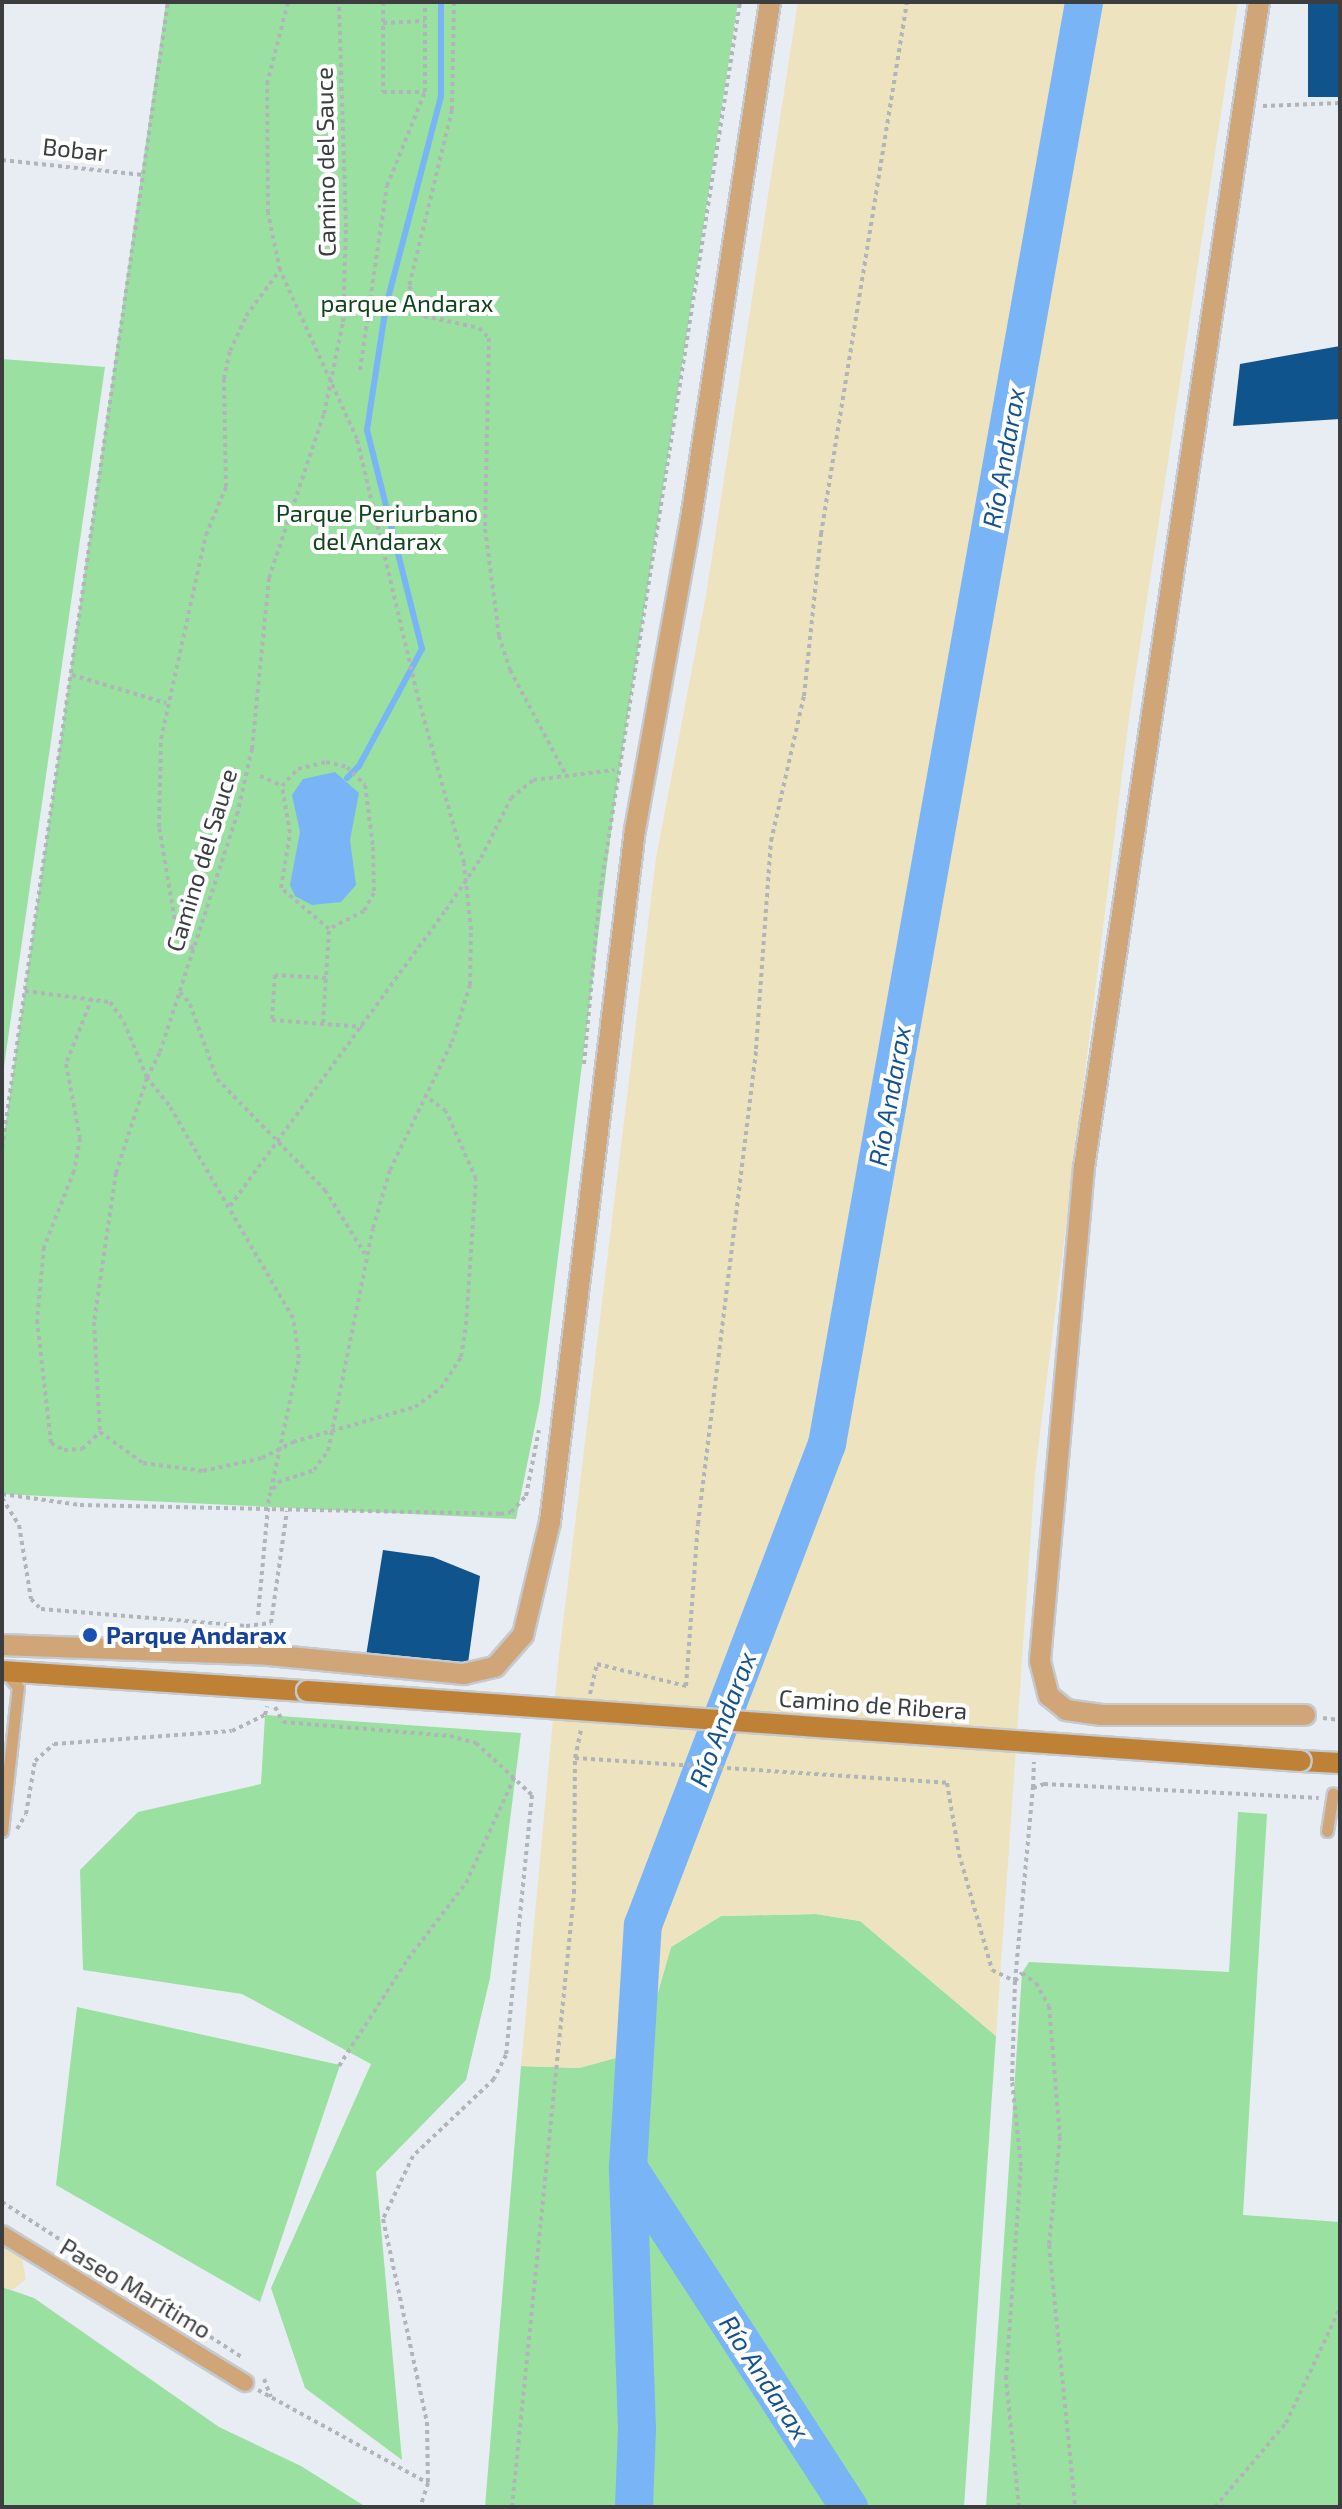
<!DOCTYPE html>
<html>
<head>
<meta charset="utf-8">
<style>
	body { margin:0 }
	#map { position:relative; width:1342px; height:2509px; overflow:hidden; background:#e8edf3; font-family:"Exo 2",sans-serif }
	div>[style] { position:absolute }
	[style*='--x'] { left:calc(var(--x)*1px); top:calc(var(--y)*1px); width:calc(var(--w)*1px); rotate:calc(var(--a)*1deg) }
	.green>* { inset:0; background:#99e0a1 }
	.sand>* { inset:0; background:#ede3be }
	.water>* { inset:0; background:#79b5f6 }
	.stream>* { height:6px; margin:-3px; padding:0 3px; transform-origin:3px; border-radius:3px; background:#79b5f6 }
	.river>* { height:38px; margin:-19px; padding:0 19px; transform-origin:19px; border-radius:19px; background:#79b5f6 }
	.building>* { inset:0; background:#10548d; transform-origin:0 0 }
	.path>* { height:4px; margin-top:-2px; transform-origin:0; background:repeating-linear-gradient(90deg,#b1b5ba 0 4px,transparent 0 8px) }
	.roads { filter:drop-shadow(2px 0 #c5cacf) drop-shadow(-2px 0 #c5cacf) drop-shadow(0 2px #c5cacf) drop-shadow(0 -2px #c5cacf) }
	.service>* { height:11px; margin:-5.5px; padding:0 5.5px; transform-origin:5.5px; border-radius:5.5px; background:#d0a578 }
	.pedestrian>* { height:16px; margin:-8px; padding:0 8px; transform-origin:8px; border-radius:8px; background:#d0a578 }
	.minor>* { height:20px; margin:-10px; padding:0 10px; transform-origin:10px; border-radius:10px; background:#d0a578 }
	.secondary>* { height:20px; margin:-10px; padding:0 10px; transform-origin:10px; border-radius:10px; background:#bf8136 }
	.bridges { filter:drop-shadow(2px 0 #c5cacf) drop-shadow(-2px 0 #c5cacf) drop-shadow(0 2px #c5cacf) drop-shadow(0 -2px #c5cacf) }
	.secondary-bridge>* { height:20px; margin:-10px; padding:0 10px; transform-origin:10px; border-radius:10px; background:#bf8136 }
	.dots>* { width:22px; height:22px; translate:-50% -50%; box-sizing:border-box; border:4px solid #fff; border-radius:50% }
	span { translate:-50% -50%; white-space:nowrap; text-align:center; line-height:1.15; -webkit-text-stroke:8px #fff; paint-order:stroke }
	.street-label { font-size:24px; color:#3b3d3f }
	.park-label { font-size:24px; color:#11441c }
	.transit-label { font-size:24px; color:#164399; font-weight:700 }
	.left { translate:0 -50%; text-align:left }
	.water-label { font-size:26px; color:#14538e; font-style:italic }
	.frame { position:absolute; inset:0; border:4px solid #3b3d3f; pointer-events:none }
</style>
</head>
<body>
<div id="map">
	<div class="green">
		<i style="clip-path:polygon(166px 2px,738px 2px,616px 792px,540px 1401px,516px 1519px,2px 1494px,2px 1149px)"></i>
		<i style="clip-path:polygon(2px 359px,105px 367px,2px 1080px)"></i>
		<i style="clip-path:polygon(265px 1715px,521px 1733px,490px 1978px,466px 2080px,376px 2172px,402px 2460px,305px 2388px,271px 2288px,371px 2064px,242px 1994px,83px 1970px,80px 1870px,138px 1812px,261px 1784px)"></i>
		<i style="clip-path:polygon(1238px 1812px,1267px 1814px,1243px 2215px,1340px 2222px,1340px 2507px,986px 2507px,1022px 1973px,1029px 1962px,1229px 1972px)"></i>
		<i style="clip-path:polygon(816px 1914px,860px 1921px,996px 2036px,964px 2507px,485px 2507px,521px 2066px,579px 2068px,641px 2051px,671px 1947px,721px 1916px)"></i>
		<i style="clip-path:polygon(77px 2007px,340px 2065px,260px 2302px,56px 2185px)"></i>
		<i style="clip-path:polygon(2px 2287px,34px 2298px,219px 2427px,301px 2466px,366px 2507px,2px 2507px)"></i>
	</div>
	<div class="sand">
		<i style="clip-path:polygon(798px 2px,1238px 2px,1130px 711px,1035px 1474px,996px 2036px,860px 1921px,816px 1914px,721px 1916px,671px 1947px,641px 2051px,579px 2068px,521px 2066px,558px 1664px,656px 858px,706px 595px)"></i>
		<i style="clip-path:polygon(2px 2246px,22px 2259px,26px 2279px,12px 2290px,2px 2287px)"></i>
	</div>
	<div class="water">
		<i style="clip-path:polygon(335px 772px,359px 793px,350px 840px,356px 885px,341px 902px,312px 905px,295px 896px,290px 885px,300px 832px,292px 795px,303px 779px)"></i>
	</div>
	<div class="stream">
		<i style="--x:347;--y:778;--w:17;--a:-45"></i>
		<i style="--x:359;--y:766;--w:133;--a:-61.7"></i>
		<i style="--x:422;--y:649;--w:226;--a:-104.1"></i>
		<i style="--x:367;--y:430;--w:125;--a:-81.3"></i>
		<i style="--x:386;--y:306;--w:217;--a:-75.3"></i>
		<i style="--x:441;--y:96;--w:94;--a:-90"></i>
	</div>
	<div class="river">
		<i style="--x:628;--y:2167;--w:406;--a:57"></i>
		<i style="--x:634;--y:2507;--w:78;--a:-87.8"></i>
		<i style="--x:637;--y:2429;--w:262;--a:-92"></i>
		<i style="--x:628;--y:2167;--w:242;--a:-86.5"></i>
		<i style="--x:643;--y:1925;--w:515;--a:-69.07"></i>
		<i style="--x:827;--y:1444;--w:1465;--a:-79.89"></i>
	</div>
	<div class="building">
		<i style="left:1308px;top:2px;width:32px;height:95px"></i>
		<i style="clip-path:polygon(1340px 346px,1340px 419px,1233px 426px,1240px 364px)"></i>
		<i style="clip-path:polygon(383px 1550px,433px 1557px,480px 1576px,468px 1663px,366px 1656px)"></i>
	</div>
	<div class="path">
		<i style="--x:383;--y:2;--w:90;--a:90"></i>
		<i style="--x:383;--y:92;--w:42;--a:0"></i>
		<i style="--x:425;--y:92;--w:90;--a:-90"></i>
		<i style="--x:454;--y:2;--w:108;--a:91.1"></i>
		<i style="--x:452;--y:110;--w:181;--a:103.7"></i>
		<i style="--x:409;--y:286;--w:34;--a:63"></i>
		<i style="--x:424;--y:316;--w:56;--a:12.3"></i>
		<i style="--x:479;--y:328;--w:14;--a:45"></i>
		<i style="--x:489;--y:338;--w:191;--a:91.2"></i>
		<i style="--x:485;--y:529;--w:108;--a:82.5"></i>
		<i style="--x:499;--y:636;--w:36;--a:72"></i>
		<i style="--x:510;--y:670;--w:119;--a:61.9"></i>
		<i style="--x:383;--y:23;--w:42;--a:-2.7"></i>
		<i style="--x:1263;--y:106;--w:77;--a:-2.2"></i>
		<i style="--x:2;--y:160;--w:142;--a:6.1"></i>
		<i style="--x:360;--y:370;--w:186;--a:-81.7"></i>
		<i style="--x:387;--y:186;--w:101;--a:-68"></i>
		<i style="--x:72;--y:675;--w:98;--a:16.6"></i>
		<i style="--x:326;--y:762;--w:22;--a:13"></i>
		<i style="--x:347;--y:767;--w:25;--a:45"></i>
		<i style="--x:365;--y:785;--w:63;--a:82.6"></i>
		<i style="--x:373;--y:847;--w:46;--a:88.8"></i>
		<i style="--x:374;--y:893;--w:21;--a:119"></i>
		<i style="--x:364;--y:911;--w:39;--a:153"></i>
		<i style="--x:329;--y:929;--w:63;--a:-139.5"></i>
		<i style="--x:281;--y:888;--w:56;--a:-80.7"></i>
		<i style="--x:290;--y:833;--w:48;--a:-99.7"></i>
		<i style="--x:282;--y:786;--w:23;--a:-47"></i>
		<i style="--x:298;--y:769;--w:29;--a:-14"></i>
		<i style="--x:260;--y:776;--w:24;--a:24"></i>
		<i style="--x:193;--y:949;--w:28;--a:-128"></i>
		<i style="--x:176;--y:927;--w:101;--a:-99.6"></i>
		<i style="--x:159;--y:827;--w:88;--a:-88.7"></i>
		<i style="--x:161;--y:739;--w:209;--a:-77.6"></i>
		<i style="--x:206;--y:535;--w:52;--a:-67.4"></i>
		<i style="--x:226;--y:487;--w:108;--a:-91.1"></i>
		<i style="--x:224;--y:379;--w:29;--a:-78"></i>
		<i style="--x:230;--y:351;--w:38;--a:-65"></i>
		<i style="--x:246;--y:316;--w:57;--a:-53.5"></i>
		<i style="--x:326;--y:978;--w:51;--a:-176.6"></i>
		<i style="--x:275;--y:975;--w:45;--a:93.8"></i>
		<i style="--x:272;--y:1020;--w:91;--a:4.4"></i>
		<i style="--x:25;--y:991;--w:86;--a:7.4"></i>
		<i style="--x:110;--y:1002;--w:24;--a:55"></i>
		<i style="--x:124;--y:1022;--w:61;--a:67.7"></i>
		<i style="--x:147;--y:1078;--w:100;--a:108.1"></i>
		<i style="--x:116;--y:1173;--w:151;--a:98.4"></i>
		<i style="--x:94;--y:1322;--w:110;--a:86.9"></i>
		<i style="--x:100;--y:1432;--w:53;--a:35.8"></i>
		<i style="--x:143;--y:1463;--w:61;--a:7.6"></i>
		<i style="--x:203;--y:1471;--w:60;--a:-12.4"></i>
		<i style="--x:262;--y:1458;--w:35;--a:-27"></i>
		<i style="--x:293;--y:1442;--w:127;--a:-16"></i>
		<i style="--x:415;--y:1407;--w:32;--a:-36"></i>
		<i style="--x:441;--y:1388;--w:37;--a:-57"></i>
		<i style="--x:461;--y:1357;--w:32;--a:-81"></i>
		<i style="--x:466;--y:1325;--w:146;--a:-86.1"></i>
		<i style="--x:476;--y:1179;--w:74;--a:-113.8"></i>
		<i style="--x:446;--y:1111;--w:27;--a:-144"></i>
		<i style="--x:180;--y:992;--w:16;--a:50"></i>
		<i style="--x:190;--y:1004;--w:80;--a:70.2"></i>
		<i style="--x:217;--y:1079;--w:155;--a:45.8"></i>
		<i style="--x:325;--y:1190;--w:75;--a:58"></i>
		<i style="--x:92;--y:998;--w:71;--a:111.5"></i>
		<i style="--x:66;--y:1064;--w:75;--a:79.3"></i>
		<i style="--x:80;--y:1138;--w:34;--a:100"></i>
		<i style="--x:74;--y:1171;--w:82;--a:111.5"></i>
		<i style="--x:44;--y:1247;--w:73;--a:95.5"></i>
		<i style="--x:37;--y:1320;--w:124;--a:83.5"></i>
		<i style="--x:51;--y:1443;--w:15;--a:28"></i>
		<i style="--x:64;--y:1450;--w:18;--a:-3"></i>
		<i style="--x:82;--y:1449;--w:25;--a:-43"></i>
		<i style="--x:323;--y:1023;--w:94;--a:-86.3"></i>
		<i style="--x:584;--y:1064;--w:172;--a:-84.7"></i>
		<i style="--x:600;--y:893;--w:902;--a:-81.07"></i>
		<i style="--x:2;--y:1148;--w:1158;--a:-81.76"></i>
		<i style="--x:230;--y:1206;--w:366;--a:-53.9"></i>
		<i style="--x:446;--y:910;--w:63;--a:-56.1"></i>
		<i style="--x:481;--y:858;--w:67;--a:-63.4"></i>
		<i style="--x:511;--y:798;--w:28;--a:-39"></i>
		<i style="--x:533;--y:780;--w:82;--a:-7"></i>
		<i style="--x:271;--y:1490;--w:135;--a:-78"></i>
		<i style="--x:299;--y:1358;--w:40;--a:-98.5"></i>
		<i style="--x:293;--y:1318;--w:246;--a:-120.2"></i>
		<i style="--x:169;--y:1105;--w:35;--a:-129"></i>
		<i style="--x:147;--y:1078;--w:29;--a:-63"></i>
		<i style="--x:160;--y:1052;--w:249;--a:-72"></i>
		<i style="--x:237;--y:815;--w:68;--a:-77.2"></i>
		<i style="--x:252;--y:749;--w:172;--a:-84.3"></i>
		<i style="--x:269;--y:578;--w:173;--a:-71.5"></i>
		<i style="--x:324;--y:414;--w:94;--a:-78.3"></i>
		<i style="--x:343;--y:322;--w:95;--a:-88.2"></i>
		<i style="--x:346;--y:227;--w:225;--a:-91.8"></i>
		<i style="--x:2;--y:1494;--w:79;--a:8"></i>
		<i style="--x:80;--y:1505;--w:420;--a:1.2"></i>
		<i style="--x:500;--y:1514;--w:11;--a:-10"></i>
		<i style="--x:511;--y:1512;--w:22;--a:-47"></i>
		<i style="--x:526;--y:1496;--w:67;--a:-78.9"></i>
		<i style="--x:2;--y:1498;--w:32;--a:58"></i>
		<i style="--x:19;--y:1525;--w:75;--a:80.8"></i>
		<i style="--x:31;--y:1599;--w:14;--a:45"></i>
		<i style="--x:41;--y:1609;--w:206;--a:4.7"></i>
		<i style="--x:246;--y:1626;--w:25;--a:-7"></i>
		<i style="--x:271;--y:1623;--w:113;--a:-81.9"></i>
		<i style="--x:258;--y:1615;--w:120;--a:-84.7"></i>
		<i style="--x:269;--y:1496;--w:17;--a:-57"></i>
		<i style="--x:278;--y:1482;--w:38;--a:-18"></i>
		<i style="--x:314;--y:1470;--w:24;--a:-54"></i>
		<i style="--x:328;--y:1451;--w:227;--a:-78.6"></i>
		<i style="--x:373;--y:1228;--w:60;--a:-73.7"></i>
		<i style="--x:390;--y:1170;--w:142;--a:-64.2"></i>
		<i style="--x:452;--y:1042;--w:60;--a:-72.5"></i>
		<i style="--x:470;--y:985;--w:55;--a:-89"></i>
		<i style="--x:471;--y:930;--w:67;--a:-96"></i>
		<i style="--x:464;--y:863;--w:176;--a:-105.5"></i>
		<i style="--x:417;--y:693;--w:261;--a:-103.3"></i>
		<i style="--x:357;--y:439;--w:186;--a:-114.5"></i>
		<i style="--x:280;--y:270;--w:58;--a:-101.9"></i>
		<i style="--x:268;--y:213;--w:129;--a:-90.4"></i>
		<i style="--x:267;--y:84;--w:85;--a:-75.6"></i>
		<i style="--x:590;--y:1694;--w:31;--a:-77"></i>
		<i style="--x:597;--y:1664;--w:92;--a:13.9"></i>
		<i style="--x:686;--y:1686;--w:162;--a:-85.8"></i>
		<i style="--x:698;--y:1524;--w:479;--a:-83"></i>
		<i style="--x:756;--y:1049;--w:209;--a:-85.9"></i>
		<i style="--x:771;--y:841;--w:149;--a:-77.2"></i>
		<i style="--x:804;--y:696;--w:163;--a:-84"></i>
		<i style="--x:821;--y:534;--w:539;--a:-80.82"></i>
		<i style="--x:275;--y:1707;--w:17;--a:62"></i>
		<i style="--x:283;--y:1722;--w:168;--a:4.8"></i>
		<i style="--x:450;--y:1736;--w:27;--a:15"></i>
		<i style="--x:476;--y:1743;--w:76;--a:42.9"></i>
		<i style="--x:532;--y:1795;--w:261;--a:95.7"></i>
		<i style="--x:506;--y:2055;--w:27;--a:117"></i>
		<i style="--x:494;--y:2079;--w:112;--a:136.5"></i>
		<i style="--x:413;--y:2156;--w:70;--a:115.5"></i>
		<i style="--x:383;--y:2219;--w:208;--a:77.8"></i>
		<i style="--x:427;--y:2422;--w:61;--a:89.1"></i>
		<i style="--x:428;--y:2483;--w:25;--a:108"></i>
		<i style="--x:1323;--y:1718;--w:17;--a:7"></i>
		<i style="--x:575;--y:1758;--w:373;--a:3.8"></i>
		<i style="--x:947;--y:1783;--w:72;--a:80.4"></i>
		<i style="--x:959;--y:1854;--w:121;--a:74.1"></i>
		<i style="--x:992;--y:1970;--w:25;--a:26"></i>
		<i style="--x:1015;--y:1981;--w:11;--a:-49"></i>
		<i style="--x:1022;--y:1973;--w:17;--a:36"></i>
		<i style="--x:1036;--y:1983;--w:26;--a:61"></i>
		<i style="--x:1049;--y:2006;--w:131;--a:85.2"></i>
		<i style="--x:1060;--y:2137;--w:109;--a:95.8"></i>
		<i style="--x:1049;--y:2245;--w:263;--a:84.3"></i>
		<i style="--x:1033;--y:1788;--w:26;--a:-88"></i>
		<i style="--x:17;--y:1829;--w:17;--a:-59"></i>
		<i style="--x:26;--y:1814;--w:54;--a:-80.4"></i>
		<i style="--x:35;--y:1761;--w:25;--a:-42"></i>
		<i style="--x:54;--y:1744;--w:178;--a:-4.2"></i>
		<i style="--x:232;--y:1731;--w:37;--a:-26"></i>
		<i style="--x:265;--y:1715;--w:9;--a:-77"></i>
		<i style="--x:339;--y:2066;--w:127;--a:-57.2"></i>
		<i style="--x:408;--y:1959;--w:96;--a:-52.7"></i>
		<i style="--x:466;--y:1883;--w:118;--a:-65.4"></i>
		<i style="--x:2;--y:2202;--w:286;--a:32.9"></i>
		<i style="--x:264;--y:2379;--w:19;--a:69"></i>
		<i style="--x:258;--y:2390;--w:194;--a:28.7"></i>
		<i style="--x:512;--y:2507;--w:617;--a:-84.23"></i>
		<i style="--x:574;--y:1893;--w:135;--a:-89.6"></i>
		<i style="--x:575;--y:1758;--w:30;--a:-78"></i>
		<i style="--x:1019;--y:2507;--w:129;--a:-95.8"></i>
		<i style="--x:1006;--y:2379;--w:214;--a:-86"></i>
		<i style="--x:1021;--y:2166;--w:85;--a:-96"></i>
		<i style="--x:1012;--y:2081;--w:100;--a:-88.3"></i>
		<i style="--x:1015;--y:1981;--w:194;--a:-84.7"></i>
		<i style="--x:1033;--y:1788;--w:12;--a:-20"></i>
		<i style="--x:1044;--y:1784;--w:275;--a:2.9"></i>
		<i style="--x:1215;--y:2507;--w:110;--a:-49.8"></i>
		<i style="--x:1286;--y:2423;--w:127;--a:-64.8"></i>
	</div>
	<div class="roads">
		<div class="service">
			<i style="--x:2;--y:1831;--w:145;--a:-83.7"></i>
			<i style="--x:18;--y:1687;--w:20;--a:-131"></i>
			<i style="--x:1327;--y:1831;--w:38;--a:-81"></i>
		</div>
		<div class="pedestrian">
			<i style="--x:2;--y:2234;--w:285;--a:31.5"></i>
		</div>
		<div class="minor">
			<i style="--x:1259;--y:2;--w:1178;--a:98.54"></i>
			<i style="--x:1084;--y:1167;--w:496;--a:95.1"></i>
			<i style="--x:1040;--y:1661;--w:36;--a:76"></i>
			<i style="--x:1049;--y:1696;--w:22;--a:39"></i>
			<i style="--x:1066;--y:1710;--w:36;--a:8"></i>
			<i style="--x:1102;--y:1715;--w:203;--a:0"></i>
			<i style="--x:2;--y:1645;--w:267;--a:2.1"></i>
			<i style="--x:269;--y:1655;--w:196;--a:5.6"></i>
			<i style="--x:464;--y:1674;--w:32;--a:-13"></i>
			<i style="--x:495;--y:1667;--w:43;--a:-48.8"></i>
			<i style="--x:523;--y:1635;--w:116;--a:-76.6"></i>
			<i style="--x:550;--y:1522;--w:697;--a:-83"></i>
			<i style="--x:635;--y:830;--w:316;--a:-79.8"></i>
			<i style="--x:691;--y:519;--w:523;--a:-81.31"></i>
		</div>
		<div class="secondary">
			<i style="--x:2;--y:1671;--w:306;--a:3.8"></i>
			<i style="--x:1301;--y:1761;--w:39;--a:3"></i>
		</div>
	</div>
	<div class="bridges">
		<div class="secondary-bridge">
			<i style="--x:307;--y:1691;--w:996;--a:4.03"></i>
		</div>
	</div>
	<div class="dots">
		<i style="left:90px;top:1635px;background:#1a4fb4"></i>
	</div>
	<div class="street-label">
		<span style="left:75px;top:149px;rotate:6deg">Bobar</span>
		<span style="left:325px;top:162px;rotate:-91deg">Camino del Sauce</span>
		<span style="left:201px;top:860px;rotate:-73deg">Camino del Sauce</span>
		<span style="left:873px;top:1704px;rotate:4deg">Camino de Ribera</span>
		<span style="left:136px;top:2288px;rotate:31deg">Paseo Marítimo</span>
	</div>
	<div class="park-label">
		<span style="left:407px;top:303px">parque Andarax</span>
		<span style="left:377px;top:527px">Parque Periurbano<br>del Andarax</span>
	</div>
	<div class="transit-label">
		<span class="left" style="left:106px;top:1635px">Parque Andarax</span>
	</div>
	<div class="water-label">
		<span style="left:1003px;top:458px;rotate:-80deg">Río Andarax</span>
		<span style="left:889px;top:1096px;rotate:-80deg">Río Andarax</span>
		<span style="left:722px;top:1719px;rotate:-69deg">Río Andarax</span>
		<span style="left:765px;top:2377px;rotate:57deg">Río Andarax</span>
	</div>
	<div class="frame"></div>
</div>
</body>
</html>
